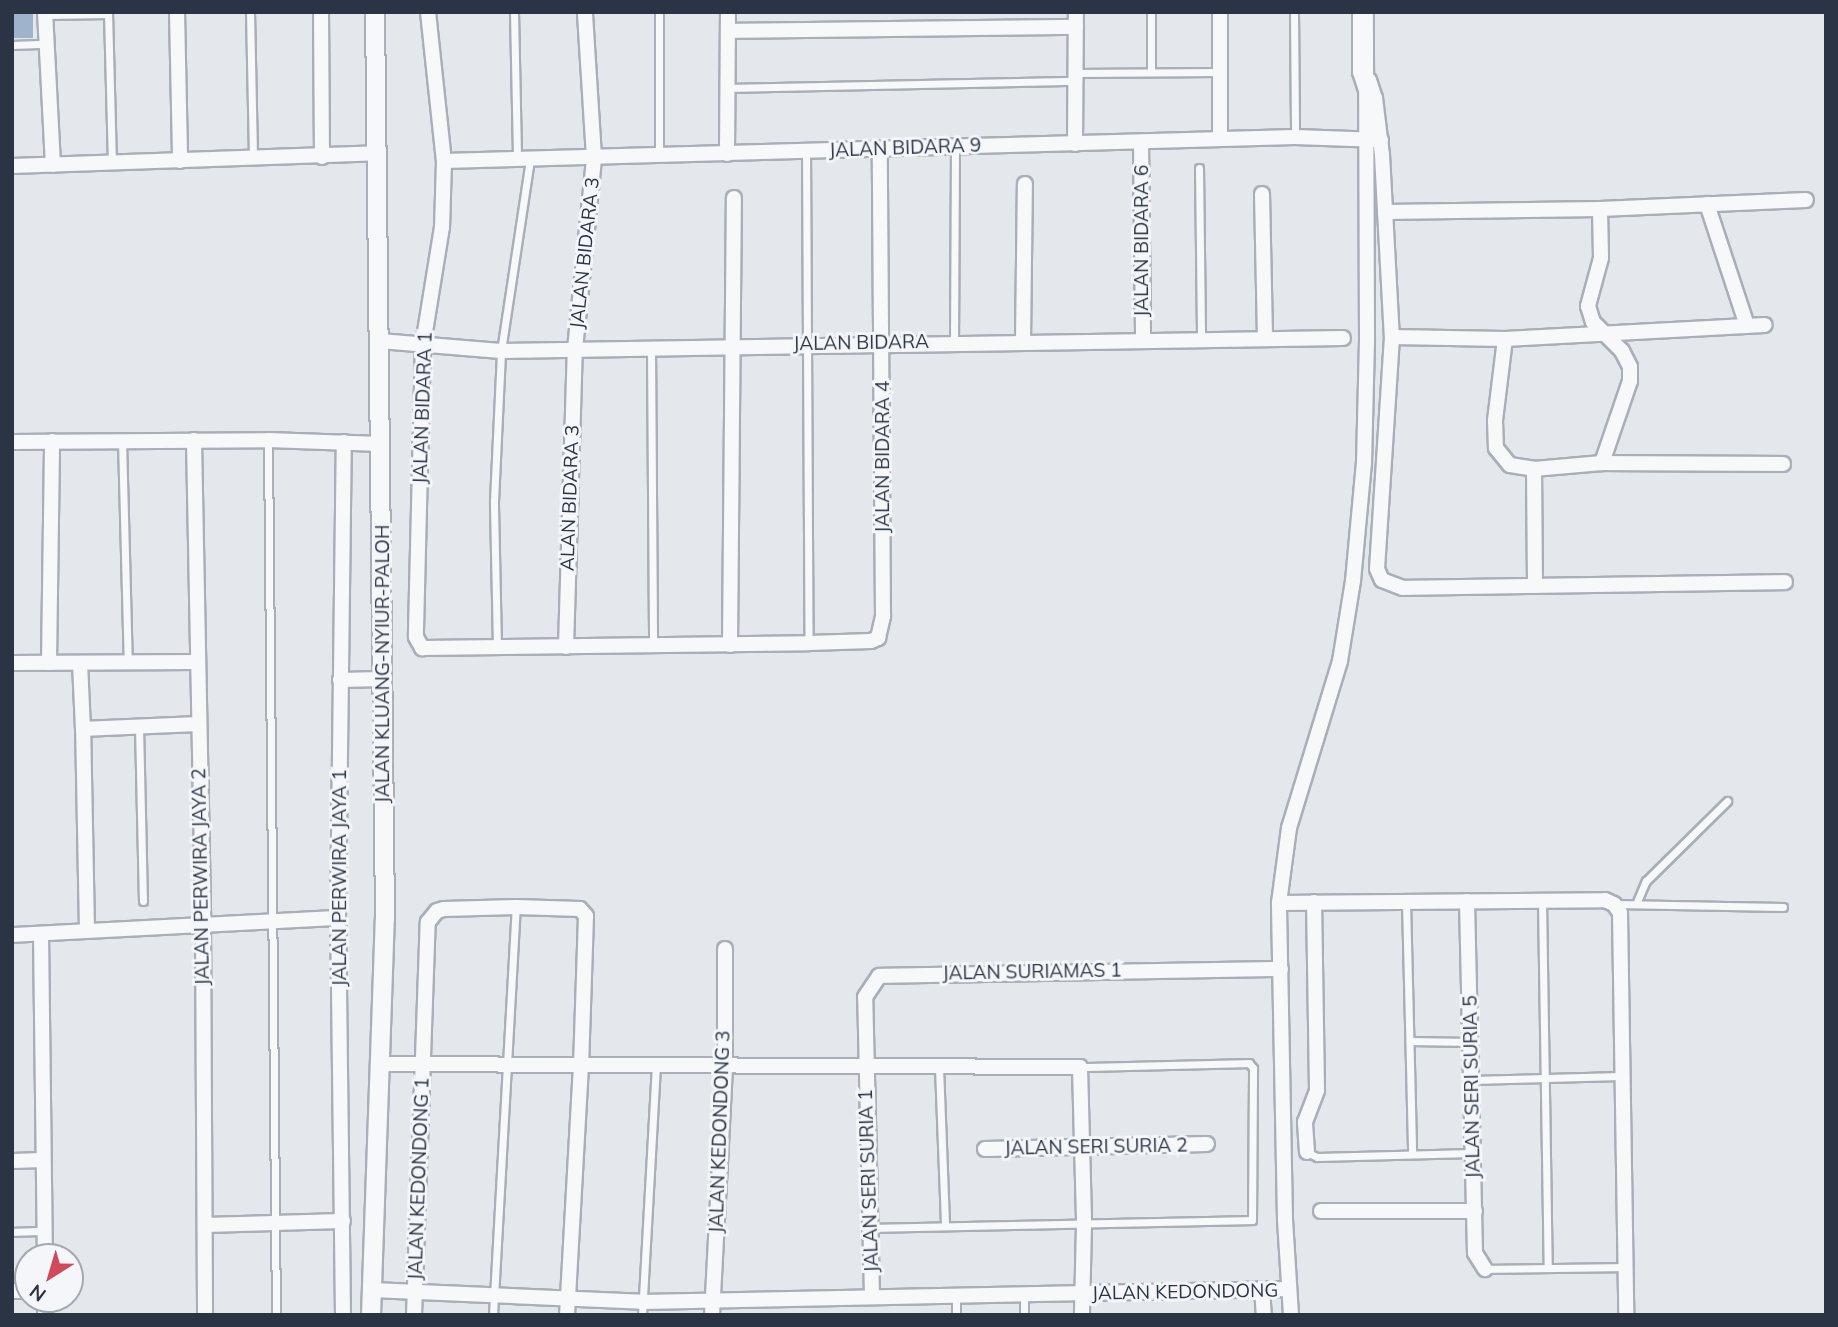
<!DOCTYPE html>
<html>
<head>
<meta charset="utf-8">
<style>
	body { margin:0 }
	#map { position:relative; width:1838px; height:1327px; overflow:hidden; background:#e4e7ec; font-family:Mulish,sans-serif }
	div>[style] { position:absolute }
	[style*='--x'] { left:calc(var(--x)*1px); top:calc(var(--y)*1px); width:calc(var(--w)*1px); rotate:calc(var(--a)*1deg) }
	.water>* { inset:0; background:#9fb4cc; transform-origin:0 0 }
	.roads { filter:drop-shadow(2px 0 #a9aeb7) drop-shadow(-2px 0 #a9aeb7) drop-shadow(0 2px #a9aeb7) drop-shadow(0 -2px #a9aeb7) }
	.service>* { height:7px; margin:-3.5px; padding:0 3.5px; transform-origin:3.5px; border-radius:3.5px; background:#f7f8fa }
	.minor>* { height:14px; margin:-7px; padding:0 7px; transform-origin:7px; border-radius:7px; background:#f7f8fa }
	.tertiary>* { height:18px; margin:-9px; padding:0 9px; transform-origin:9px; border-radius:9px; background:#f7f8fa }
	span { translate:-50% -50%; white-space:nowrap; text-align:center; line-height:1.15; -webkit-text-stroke:6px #f4f6f9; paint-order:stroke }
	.street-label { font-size:19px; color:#2b3445 }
	.frame { position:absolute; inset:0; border:14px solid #2b3445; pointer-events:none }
	.north { position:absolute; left:14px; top:1243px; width:70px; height:70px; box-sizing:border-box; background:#f4f6f9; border:2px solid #a4a8b1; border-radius:50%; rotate:217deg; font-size:19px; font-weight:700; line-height:28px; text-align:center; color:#2b3445 }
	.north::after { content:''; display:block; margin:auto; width:24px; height:32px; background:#d1495b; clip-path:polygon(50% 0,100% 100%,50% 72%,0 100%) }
</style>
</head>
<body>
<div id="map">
	<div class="water">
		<i style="left:12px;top:12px;width:21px;height:26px"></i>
	</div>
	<div class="roads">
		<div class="service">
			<i style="--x:108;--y:12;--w:150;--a:88.5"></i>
			<i style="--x:250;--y:12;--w:146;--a:88.8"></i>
			<i style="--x:514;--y:12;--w:147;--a:88.8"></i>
			<i style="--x:1151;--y:12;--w:60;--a:90"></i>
			<i style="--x:1294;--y:12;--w:125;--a:89.5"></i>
			<i style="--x:1356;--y:12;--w:60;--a:90"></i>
			<i style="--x:1356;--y:72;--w:20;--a:72"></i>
			<i style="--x:46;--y:15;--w:62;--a:-0.9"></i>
			<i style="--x:12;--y:45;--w:34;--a:-2"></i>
			<i style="--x:1076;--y:73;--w:143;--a:-0.4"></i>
			<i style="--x:729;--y:88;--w:346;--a:-1.2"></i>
			<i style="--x:806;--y:151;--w:492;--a:89.7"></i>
			<i style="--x:659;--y:155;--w:143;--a:-90"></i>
			<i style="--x:1199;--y:168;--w:171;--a:89.3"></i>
			<i style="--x:954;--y:342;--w:195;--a:-89.7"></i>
			<i style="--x:651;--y:347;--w:299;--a:89.6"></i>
			<i style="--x:122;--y:440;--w:223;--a:88.5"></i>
			<i style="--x:268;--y:441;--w:874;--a:89.48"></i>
			<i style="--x:497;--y:648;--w:147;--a:-91.2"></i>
			<i style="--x:494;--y:501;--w:150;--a:-87.3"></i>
			<i style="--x:501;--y:351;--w:194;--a:-81.4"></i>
			<i style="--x:139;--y:726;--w:175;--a:88.7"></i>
			<i style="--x:1406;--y:901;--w:253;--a:88.6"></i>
			<i style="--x:1542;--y:901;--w:367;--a:89.1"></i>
			<i style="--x:1615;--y:904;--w:168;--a:1"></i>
			<i style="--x:1636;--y:904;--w:25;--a:-67"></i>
			<i style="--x:1646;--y:881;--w:114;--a:-44.6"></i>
			<i style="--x:1410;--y:1041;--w:61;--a:0.9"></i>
			<i style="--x:939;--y:1067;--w:158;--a:87.8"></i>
			<i style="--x:1472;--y:1080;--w:149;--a:-1.5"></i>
			<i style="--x:1307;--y:1152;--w:11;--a:27"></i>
			<i style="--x:1317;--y:1157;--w:155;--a:-1.5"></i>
			<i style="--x:871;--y:1228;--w:381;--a:-1.2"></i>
			<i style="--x:1252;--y:1220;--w:152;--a:-89.6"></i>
			<i style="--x:1253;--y:1068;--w:6;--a:-129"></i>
			<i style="--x:1249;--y:1063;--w:169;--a:178.6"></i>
			<i style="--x:12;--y:1232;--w:32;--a:-2"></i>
			<i style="--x:1485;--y:1269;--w:140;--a:-0.8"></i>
			<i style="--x:956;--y:1296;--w:19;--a:90"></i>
			<i style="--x:493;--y:1315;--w:409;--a:-86.8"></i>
			<i style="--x:642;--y:1315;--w:249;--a:-86.8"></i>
			<i style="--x:1024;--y:1315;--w:19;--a:-90"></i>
		</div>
		<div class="minor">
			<i style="--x:45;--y:12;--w:153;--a:87"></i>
			<i style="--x:177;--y:12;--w:149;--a:88.8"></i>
			<i style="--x:321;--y:12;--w:145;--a:89.6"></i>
			<i style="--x:428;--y:12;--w:150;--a:83.9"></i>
			<i style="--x:444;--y:161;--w:66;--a:91.7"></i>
			<i style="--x:442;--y:227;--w:119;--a:99.2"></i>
			<i style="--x:423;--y:344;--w:293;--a:91.4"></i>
			<i style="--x:416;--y:637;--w:13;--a:61"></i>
			<i style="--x:422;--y:648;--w:387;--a:-0.7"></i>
			<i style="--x:809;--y:643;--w:62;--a:-1.8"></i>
			<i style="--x:871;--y:641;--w:8;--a:-23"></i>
			<i style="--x:878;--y:638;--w:23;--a:-77"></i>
			<i style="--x:883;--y:616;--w:467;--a:-90.4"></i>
			<i style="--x:1220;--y:12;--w:127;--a:90"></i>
			<i style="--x:728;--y:31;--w:348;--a:-0.7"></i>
			<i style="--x:1369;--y:80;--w:19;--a:72"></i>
			<i style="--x:1375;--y:98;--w:57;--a:83"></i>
			<i style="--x:1382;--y:155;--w:182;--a:86.9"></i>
			<i style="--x:1392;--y:337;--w:232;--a:93.7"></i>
			<i style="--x:1377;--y:569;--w:12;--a:66"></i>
			<i style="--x:1382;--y:580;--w:22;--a:21"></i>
			<i style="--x:1403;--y:588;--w:382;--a:-0.9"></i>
			<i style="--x:1141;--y:142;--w:198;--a:89.4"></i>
			<i style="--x:1075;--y:144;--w:132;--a:-89.6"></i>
			<i style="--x:727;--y:154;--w:142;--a:-89.6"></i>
			<i style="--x:444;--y:161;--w:851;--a:-1.62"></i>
			<i style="--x:1295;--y:137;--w:86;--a:2"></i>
			<i style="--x:12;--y:166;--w:365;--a:-2"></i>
			<i style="--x:1262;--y:194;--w:145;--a:88.8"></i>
			<i style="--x:1707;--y:204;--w:128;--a:71.8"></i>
			<i style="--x:1600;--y:209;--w:49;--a:88.8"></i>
			<i style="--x:1601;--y:258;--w:50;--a:105.2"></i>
			<i style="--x:1588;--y:306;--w:17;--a:73"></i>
			<i style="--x:1593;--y:322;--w:41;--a:45"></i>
			<i style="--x:1622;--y:351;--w:18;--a:63"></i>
			<i style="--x:1630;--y:367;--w:14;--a:90"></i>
			<i style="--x:1630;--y:381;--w:87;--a:108.9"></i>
			<i style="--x:1385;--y:212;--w:215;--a:-0.8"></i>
			<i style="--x:1600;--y:209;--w:206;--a:-2.5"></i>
			<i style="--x:1392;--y:337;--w:113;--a:1"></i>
			<i style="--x:1505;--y:339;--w:260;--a:-3.1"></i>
			<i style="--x:1505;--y:339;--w:83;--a:97"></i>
			<i style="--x:1495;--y:421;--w:27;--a:88"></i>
			<i style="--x:1496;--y:448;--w:22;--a:51"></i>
			<i style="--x:1510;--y:465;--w:24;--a:9"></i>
			<i style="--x:1534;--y:469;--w:68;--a:-5"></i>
			<i style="--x:1602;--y:463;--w:181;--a:0.3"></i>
			<i style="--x:380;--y:341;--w:121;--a:4.7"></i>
			<i style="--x:501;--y:351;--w:842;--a:-0.88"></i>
			<i style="--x:1023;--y:341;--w:157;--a:-89.3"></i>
			<i style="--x:194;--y:440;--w:485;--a:88.9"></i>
			<i style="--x:203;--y:925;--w:390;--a:89.7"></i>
			<i style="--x:12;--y:442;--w:256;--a:-0.4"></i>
			<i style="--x:268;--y:440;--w:113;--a:2"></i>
			<i style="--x:1534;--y:469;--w:117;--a:89.5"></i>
			<i style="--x:730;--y:645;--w:447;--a:-89.5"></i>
			<i style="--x:566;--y:647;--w:298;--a:-88.3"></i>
			<i style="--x:575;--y:349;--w:193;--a:-84.3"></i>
			<i style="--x:594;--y:157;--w:145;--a:-93.6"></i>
			<i style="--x:12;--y:663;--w:185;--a:-0.3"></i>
			<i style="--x:49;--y:663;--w:222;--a:-89.2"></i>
			<i style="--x:80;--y:663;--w:66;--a:87.4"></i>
			<i style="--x:340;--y:680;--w:42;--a:-1.4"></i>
			<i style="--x:1467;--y:901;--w:352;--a:88.7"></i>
			<i style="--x:1475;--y:1253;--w:19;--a:58"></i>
			<i style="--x:1279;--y:903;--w:326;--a:-0.5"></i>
			<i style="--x:1605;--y:900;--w:10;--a:24"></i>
			<i style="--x:1614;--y:904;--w:11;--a:56"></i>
			<i style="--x:1620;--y:913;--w:402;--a:89.1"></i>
			<i style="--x:87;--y:931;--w:202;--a:-91.1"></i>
			<i style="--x:83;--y:729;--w:114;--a:-2.5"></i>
			<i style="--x:41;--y:934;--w:323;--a:89.3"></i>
			<i style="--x:12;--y:935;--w:326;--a:-3"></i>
			<i style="--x:378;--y:1064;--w:702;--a:0.24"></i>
			<i style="--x:1080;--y:1067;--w:157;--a:88.5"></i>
			<i style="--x:1084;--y:1224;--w:91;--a:91.3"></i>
			<i style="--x:985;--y:1149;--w:222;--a:-1.3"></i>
			<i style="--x:1307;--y:1152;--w:30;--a:-94"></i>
			<i style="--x:1305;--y:1122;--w:34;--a:-69"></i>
			<i style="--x:1317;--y:1090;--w:188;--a:-90.9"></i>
			<i style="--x:12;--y:1161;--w:31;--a:-2"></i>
			<i style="--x:1321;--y:1211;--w:154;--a:0"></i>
			<i style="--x:205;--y:1225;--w:138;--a:-1.7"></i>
			<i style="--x:1262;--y:1289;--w:26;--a:86"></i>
			<i style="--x:372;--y:1290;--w:270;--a:2.5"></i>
			<i style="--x:642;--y:1302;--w:646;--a:-1.15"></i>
			<i style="--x:12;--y:1291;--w:16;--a:0"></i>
			<i style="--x:872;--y:1296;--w:299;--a:-91.3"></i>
			<i style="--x:865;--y:997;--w:25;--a:-56"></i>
			<i style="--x:879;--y:976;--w:402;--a:-1"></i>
			<i style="--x:45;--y:1315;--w:16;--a:-90"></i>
			<i style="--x:343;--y:1315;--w:397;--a:-90.7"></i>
			<i style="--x:338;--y:918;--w:476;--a:-89.3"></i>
			<i style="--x:414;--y:1315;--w:393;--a:-88"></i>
			<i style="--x:428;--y:922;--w:14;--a:-51"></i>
			<i style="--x:437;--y:911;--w:7;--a:-16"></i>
			<i style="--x:444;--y:909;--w:72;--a:-1.6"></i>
			<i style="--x:516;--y:907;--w:64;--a:1.8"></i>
			<i style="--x:580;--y:909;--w:9;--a:49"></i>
			<i style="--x:586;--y:916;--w:149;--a:91.9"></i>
			<i style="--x:581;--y:1065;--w:250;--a:93.2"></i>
			<i style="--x:712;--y:1315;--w:250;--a:-87"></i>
			<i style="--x:725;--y:1065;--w:116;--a:-90"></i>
			<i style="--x:1291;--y:1315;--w:96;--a:-93.6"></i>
			<i style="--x:1285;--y:1219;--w:316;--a:-91.1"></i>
			<i style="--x:1279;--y:903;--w:76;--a:-82.4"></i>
			<i style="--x:1289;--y:828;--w:175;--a:-73"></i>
			<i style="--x:1340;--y:661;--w:81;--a:-80.8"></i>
			<i style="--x:1353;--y:581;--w:119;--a:-84.7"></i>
			<i style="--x:1364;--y:463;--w:125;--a:-88.6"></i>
			<i style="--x:1367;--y:338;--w:326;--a:-90.2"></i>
		</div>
		<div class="tertiary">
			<i style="--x:371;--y:1315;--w:396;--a:-88"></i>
			<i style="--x:385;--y:919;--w:907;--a:-90.63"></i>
		</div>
	</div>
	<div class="street-label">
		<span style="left:905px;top:148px;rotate:-2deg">JALAN BIDARA 9</span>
		<span style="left:1142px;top:241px;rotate:-90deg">JALAN BIDARA 6</span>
		<span style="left:585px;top:253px;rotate:-84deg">JALAN BIDARA 3</span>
		<span style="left:861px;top:343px;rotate:-1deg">JALAN BIDARA</span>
		<span style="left:423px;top:408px;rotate:-88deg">JALAN BIDARA 1</span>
		<span style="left:883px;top:457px;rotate:-90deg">JALAN BIDARA 4</span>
		<span style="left:570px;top:498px;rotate:-88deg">ALAN BIDARA 3</span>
		<span style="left:383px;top:664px;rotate:-90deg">JALAN KLUANG-NYIUR-PALOH</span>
		<span style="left:201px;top:877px;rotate:-91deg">JALAN PERWIRA JAYA 2</span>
		<span style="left:340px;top:878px;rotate:-90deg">JALAN PERWIRA JAYA 1</span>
		<span style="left:1032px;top:972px;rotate:-1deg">JALAN SURIAMAS 1</span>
		<span style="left:1472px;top:1087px;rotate:-91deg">JALAN SERI SURIA 5</span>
		<span style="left:720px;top:1132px;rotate:-88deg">JALAN KEDONDONG 3</span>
		<span style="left:1096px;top:1147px;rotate:-1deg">JALAN SERI SURIA 2</span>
		<span style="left:419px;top:1179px;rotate:-88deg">JALAN KEDONDONG 1</span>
		<span style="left:869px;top:1181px;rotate:-92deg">JALAN SERI SURIA 1</span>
		<span style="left:1185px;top:1292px;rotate:-1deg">JALAN KEDONDONG</span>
	</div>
	<div class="frame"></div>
	<div class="north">N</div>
</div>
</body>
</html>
